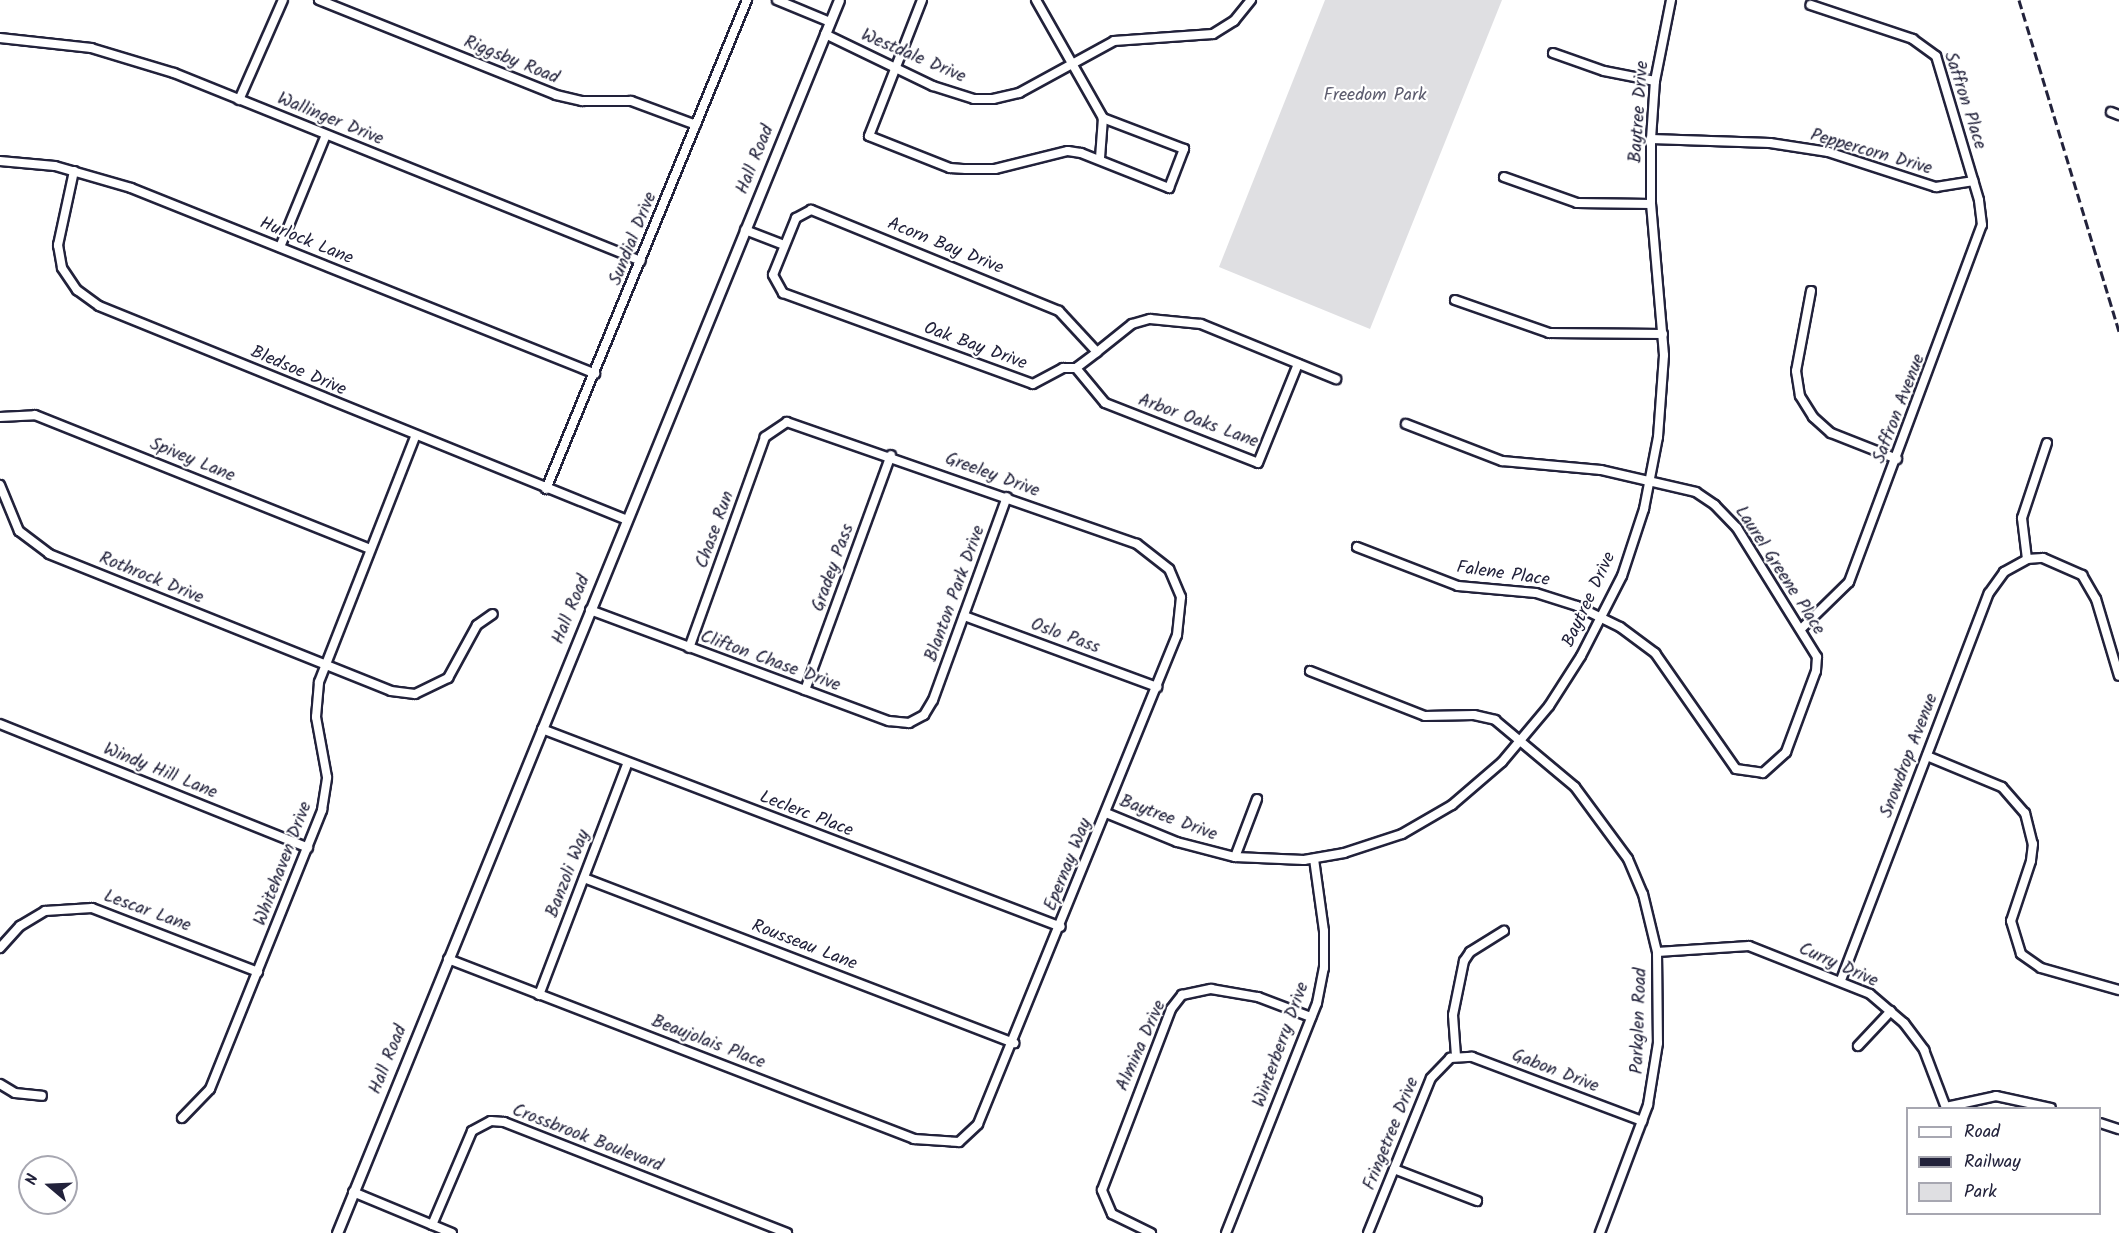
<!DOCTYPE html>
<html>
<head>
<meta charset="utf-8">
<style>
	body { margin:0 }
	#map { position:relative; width:2119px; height:1233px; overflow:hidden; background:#fff; font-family:Kalam,sans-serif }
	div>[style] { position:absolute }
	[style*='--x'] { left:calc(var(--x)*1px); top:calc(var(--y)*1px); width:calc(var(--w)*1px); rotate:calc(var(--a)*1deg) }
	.green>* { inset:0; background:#dfdfe2 }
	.roads { filter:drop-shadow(2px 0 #22223b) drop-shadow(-2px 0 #22223b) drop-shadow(0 2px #22223b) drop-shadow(0 -2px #22223b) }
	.minor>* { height:8px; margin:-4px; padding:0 4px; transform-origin:4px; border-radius:4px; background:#fff }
	.tertiary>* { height:9px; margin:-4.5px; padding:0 4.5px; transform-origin:4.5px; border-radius:4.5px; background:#fff }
	.rail>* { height:3px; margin-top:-1.5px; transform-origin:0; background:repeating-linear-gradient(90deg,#22223b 0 9px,transparent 0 13.5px) }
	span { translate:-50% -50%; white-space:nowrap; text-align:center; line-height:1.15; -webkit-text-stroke:4.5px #fff; paint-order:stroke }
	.street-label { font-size:18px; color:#22223b }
	.park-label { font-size:18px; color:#5b5b6d }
	.legend { position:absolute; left:1906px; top:1107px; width:195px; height:108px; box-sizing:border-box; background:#fff; border:2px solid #a7a7b1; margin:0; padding:8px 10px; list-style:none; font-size:18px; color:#22223b }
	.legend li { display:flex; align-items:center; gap:12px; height:30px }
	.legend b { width:30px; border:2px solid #a7a7b1 }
	.north { position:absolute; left:18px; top:1155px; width:60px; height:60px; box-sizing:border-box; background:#fff; border:2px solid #a7a7b1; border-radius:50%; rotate:289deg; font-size:16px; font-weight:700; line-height:24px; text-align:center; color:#22223b }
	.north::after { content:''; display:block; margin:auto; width:21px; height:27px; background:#22223b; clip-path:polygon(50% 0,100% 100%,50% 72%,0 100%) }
</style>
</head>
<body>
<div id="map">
	<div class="green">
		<i style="clip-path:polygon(1325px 0,1502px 0,1370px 329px,1219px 267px)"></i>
	</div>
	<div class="roads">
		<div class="minor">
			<i style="--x:319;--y:0;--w:255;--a:21.8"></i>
			<i style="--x:556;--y:95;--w:27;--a:13"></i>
			<i style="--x:582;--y:101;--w:49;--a:0"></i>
			<i style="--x:631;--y:101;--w:69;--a:20.3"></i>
			<i style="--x:777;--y:0;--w:57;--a:22.5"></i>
			<i style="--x:922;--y:0;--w:146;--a:111.3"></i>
			<i style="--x:869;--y:136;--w:87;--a:21.6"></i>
			<i style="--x:950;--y:168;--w:16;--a:4"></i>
			<i style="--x:966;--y:169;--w:29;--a:0"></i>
			<i style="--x:995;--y:169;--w:75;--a:-13.9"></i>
			<i style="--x:1068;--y:151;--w:13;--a:9"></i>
			<i style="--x:1081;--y:153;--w:95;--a:21.7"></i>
			<i style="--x:1169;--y:188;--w:42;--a:-69"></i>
			<i style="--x:1184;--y:149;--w:87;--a:-159.1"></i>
			<i style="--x:1036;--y:0;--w:136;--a:60.4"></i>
			<i style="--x:1103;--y:118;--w:40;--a:94.3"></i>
			<i style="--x:825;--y:34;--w:120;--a:25.7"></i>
			<i style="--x:933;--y:86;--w:43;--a:17.6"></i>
			<i style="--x:974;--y:99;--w:19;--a:0"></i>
			<i style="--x:993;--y:99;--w:27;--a:-13"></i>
			<i style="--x:1019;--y:93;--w:108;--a:-28.7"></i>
			<i style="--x:1114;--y:41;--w:99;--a:-4"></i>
			<i style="--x:1213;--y:34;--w:25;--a:-32"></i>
			<i style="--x:1234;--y:21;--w:27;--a:-51"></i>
			<i style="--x:0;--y:38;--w:92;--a:6.3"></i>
			<i style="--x:91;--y:48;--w:87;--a:16.8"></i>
			<i style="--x:174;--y:73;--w:503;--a:21.93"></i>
			<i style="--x:1553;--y:53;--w:54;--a:19.4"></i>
			<i style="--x:1604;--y:71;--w:52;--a:11.1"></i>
			<i style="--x:239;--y:100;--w:109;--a:-66.3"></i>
			<i style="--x:2111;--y:112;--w:9;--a:21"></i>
			<i style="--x:1651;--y:139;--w:119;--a:1.9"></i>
			<i style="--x:1770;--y:143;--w:59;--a:8.8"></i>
			<i style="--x:1828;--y:152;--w:114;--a:18"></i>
			<i style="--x:1936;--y:187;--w:38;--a:-9"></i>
			<i style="--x:0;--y:161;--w:55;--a:5.2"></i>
			<i style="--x:55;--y:166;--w:79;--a:16.1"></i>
			<i style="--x:131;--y:188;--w:500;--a:21.8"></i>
			<i style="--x:74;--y:171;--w:76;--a:102.2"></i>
			<i style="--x:58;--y:245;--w:23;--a:80"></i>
			<i style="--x:62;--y:268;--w:27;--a:56"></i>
			<i style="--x:77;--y:290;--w:27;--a:36"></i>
			<i style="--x:99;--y:306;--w:570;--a:22.06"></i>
			<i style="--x:1504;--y:177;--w:77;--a:19.6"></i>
			<i style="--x:1577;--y:203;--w:74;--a:0.8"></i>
			<i style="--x:745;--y:230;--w:42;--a:21"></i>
			<i style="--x:280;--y:247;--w:121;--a:-67.7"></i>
			<i style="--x:1811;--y:291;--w:81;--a:100.6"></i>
			<i style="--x:1796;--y:371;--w:25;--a:81"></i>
			<i style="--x:1800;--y:396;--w:25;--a:58"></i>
			<i style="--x:1813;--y:417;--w:24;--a:42"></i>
			<i style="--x:1831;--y:433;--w:71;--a:21.5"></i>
			<i style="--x:1455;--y:300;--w:100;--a:19.3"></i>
			<i style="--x:1549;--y:333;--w:114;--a:0.5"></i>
			<i style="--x:1097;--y:352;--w:56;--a:-132.8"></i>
			<i style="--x:1059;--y:311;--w:268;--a:-157.8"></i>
			<i style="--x:811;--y:210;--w:17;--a:152"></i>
			<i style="--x:796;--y:218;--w:61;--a:112"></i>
			<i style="--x:773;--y:275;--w:21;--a:61"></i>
			<i style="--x:783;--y:293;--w:266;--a:20"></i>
			<i style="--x:1033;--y:384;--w:34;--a:-28"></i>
			<i style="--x:1063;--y:368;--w:13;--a:0"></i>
			<i style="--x:1076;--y:368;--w:26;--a:-37"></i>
			<i style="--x:1097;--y:352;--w:45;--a:-38.7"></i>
			<i style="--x:1132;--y:324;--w:19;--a:-16"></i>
			<i style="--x:1150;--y:319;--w:51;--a:5.6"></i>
			<i style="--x:1201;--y:324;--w:146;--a:22.2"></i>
			<i style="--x:1076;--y:368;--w:45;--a:50.4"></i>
			<i style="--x:1105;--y:403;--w:164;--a:21.4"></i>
			<i style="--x:1258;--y:463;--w:107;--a:-68"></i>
			<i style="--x:0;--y:417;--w:35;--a:-3"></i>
			<i style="--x:35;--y:415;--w:361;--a:21.8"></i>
			<i style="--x:0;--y:485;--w:50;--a:67.6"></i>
			<i style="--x:19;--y:531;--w:38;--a:37"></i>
			<i style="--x:49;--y:554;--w:368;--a:21.8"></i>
			<i style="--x:391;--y:691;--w:24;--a:7"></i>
			<i style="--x:415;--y:694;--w:37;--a:-26"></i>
			<i style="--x:448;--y:678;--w:60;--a:-61.3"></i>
			<i style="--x:477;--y:625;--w:19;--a:-35"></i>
			<i style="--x:546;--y:489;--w:529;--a:-67.66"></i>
			<i style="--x:1357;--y:547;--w:108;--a:21.1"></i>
			<i style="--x:1458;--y:586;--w:78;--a:5.1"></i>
			<i style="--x:1536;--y:593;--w:43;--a:17.6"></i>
			<i style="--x:1577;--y:606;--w:48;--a:26"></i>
			<i style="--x:1620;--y:627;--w:44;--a:36.6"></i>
			<i style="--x:1655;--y:653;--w:141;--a:55.1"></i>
			<i style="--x:1736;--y:769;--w:27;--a:8"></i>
			<i style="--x:1763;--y:773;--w:31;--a:-42"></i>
			<i style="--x:1786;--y:752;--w:86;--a:-69.7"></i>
			<i style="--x:1816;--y:671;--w:14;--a:-86"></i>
			<i style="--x:1817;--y:657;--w:152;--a:-121.8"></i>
			<i style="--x:1737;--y:528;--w:32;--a:-134"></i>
			<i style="--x:1715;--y:505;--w:23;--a:-146"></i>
			<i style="--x:1696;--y:492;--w:98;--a:-167"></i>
			<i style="--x:1601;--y:470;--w:99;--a:-174.8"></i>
			<i style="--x:1502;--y:461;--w:103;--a:-158.9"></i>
			<i style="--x:2027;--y:559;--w:41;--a:-97"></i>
			<i style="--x:2022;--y:518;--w:79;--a:-71.6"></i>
			<i style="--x:590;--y:610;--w:319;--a:20.4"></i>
			<i style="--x:889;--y:721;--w:20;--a:6"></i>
			<i style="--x:909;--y:723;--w:17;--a:-28"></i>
			<i style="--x:924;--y:715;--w:17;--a:-59"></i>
			<i style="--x:933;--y:700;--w:216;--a:-70"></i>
			<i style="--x:964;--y:616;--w:206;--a:20.2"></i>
			<i style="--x:1801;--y:629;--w:67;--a:-44.4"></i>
			<i style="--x:1849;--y:582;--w:381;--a:-69.6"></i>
			<i style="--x:1982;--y:225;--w:25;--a:-97"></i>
			<i style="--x:1979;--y:200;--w:150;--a:-106.6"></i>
			<i style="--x:1936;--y:56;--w:29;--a:-144"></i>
			<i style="--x:1913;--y:39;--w:108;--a:-161.6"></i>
			<i style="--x:1310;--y:671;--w:123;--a:21.4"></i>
			<i style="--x:1425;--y:716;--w:49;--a:-1.2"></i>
			<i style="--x:1474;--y:715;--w:22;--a:13"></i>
			<i style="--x:1495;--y:720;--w:104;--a:39.9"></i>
			<i style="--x:1575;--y:787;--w:89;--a:53.6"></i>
			<i style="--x:1628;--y:859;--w:38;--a:67"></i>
			<i style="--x:1643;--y:894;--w:60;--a:76.4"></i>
			<i style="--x:1657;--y:952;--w:91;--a:89.4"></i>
			<i style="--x:1658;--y:1043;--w:63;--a:99.2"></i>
			<i style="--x:1648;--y:1105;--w:137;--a:110.6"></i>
			<i style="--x:805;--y:690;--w:250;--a:-69.9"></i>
			<i style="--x:0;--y:724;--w:332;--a:21.9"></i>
			<i style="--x:542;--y:729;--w:555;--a:20.88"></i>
			<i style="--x:1927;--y:756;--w:81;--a:22.5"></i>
			<i style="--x:2002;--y:787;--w:35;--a:49"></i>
			<i style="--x:2025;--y:813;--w:32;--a:76"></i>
			<i style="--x:2033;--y:844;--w:17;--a:97"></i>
			<i style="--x:2031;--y:861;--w:63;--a:108.4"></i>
			<i style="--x:2011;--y:921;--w:34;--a:73"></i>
			<i style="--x:2021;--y:954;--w:24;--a:35"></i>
			<i style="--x:2041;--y:968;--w:81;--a:15.8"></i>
			<i style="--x:1106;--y:813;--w:77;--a:22.2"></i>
			<i style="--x:1177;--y:842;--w:60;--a:14.5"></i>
			<i style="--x:1235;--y:857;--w:69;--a:2.5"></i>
			<i style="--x:1304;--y:860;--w:41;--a:-9.9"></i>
			<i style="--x:1344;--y:853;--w:61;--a:-18.1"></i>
			<i style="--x:1402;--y:834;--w:58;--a:-30.1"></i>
			<i style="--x:1452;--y:805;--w:66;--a:-40.7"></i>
			<i style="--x:1502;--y:762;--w:73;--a:-50"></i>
			<i style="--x:1549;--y:706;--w:59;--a:-57.4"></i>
			<i style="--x:1581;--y:656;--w:90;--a:-62.9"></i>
			<i style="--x:1622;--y:576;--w:71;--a:-71.8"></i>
			<i style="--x:1644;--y:509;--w:73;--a:-79"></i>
			<i style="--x:1658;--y:437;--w:82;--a:-85.8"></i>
			<i style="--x:1664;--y:355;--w:152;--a:-94.9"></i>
			<i style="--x:1651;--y:204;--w:65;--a:-90"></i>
			<i style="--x:1651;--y:139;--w:58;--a:-86.1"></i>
			<i style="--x:1655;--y:81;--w:83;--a:-78.8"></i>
			<i style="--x:1235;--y:857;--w:62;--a:-69.2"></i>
			<i style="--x:584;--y:878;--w:461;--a:21"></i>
			<i style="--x:0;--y:948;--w:30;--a:-48"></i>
			<i style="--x:20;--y:926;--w:29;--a:-31"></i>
			<i style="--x:45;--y:911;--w:47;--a:-3.7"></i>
			<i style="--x:92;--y:908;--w:178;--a:21.1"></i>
			<i style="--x:1657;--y:952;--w:92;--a:-3.7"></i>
			<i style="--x:1749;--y:946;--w:130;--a:21.6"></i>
			<i style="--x:1870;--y:994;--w:45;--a:40.5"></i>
			<i style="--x:1904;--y:1023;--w:34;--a:53"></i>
			<i style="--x:1924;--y:1050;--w:62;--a:69.2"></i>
			<i style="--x:448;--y:959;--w:500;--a:21.1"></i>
			<i style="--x:914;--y:1139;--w:45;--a:3.8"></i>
			<i style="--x:959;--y:1142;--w:26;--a:-43"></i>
			<i style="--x:978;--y:1124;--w:528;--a:-67.86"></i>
			<i style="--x:1177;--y:635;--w:38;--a:-84"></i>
			<i style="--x:1181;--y:597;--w:30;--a:-113"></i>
			<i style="--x:1169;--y:569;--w:41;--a:-142"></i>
			<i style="--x:1137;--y:544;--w:371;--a:-160.8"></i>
			<i style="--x:787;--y:422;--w:27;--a:146"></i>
			<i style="--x:765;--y:437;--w:224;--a:109.8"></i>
			<i style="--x:1841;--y:980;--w:414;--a:-69.1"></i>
			<i style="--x:1989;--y:593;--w:26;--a:-54"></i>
			<i style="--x:2004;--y:572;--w:26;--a:-29"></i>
			<i style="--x:2027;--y:559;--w:16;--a:-4"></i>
			<i style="--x:2043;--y:558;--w:43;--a:23.6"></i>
			<i style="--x:2082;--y:575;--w:28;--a:60"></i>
			<i style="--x:2096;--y:599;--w:80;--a:73.4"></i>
			<i style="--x:539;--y:995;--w:247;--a:-69.1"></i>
			<i style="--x:1858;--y:1046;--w:48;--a:-46.7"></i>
			<i style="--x:1456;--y:1056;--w:41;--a:-94.2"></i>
			<i style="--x:1453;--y:1015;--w:55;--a:-78.5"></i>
			<i style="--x:1464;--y:961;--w:11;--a:-56"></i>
			<i style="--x:1470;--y:952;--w:40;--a:-32"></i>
			<i style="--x:0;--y:1084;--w:17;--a:31"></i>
			<i style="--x:15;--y:1093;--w:27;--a:6"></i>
			<i style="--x:1946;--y:1107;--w:51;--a:-12.4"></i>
			<i style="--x:1996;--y:1096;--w:56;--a:12.3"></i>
			<i style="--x:182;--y:1118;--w:40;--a:-46"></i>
			<i style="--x:210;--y:1089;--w:301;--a:-68.1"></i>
			<i style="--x:322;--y:810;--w:33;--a:-81"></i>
			<i style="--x:327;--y:777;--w:61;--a:-100.4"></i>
			<i style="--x:316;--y:717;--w:35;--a:-85"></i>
			<i style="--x:319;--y:682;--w:263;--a:-68.6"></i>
			<i style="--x:2100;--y:1123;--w:20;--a:18"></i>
			<i style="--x:1394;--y:1169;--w:89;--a:21.1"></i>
			<i style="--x:353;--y:1192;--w:107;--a:22.5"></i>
			<i style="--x:432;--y:1225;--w:102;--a:-66.9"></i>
			<i style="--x:472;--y:1131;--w:21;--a:-28"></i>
			<i style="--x:491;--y:1121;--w:13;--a:4"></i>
			<i style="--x:504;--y:1122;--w:304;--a:21.4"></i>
			<i style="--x:1151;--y:1233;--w:43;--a:-154"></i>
			<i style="--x:1112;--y:1214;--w:26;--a:-113"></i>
			<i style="--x:1102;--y:1190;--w:194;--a:-69.1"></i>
			<i style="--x:1171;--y:1009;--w:18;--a:-52"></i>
			<i style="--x:1182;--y:995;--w:30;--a:-12"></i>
			<i style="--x:1211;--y:989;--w:48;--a:9.7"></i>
			<i style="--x:1258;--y:997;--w:57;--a:20.7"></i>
			<i style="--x:1226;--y:1233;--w:247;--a:-68.4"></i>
			<i style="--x:1317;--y:1003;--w:36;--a:-79"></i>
			<i style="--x:1324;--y:968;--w:37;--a:-90"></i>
			<i style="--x:1324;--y:931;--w:73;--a:-97.9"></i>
			<i style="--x:1368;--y:1233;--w:167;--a:-67.9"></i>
			<i style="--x:1431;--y:1078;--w:28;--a:-46"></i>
			<i style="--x:1450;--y:1058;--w:22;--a:-3"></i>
			<i style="--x:1472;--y:1057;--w:182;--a:20.6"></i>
		</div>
		<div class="tertiary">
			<i style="--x:337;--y:1233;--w:1331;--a:-67.85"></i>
		</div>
	</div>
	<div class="rail">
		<i style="--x:2019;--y:0;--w:346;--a:73.2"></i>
	</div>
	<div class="street-label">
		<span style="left:913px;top:57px;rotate:23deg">Westdale Drive</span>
		<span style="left:511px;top:61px;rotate:22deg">Riggsby Road</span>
		<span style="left:1964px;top:101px;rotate:72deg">Saffron Place</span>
		<span style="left:1640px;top:112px;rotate:-86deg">Baytree Drive</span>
		<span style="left:330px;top:120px;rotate:22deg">Wallinger Drive</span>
		<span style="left:1871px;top:153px;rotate:16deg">Peppercorn Drive</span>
		<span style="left:756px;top:160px;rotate:-68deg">Hall Road</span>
		<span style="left:634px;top:239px;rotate:-68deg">Sundial Drive</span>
		<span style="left:306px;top:242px;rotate:22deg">Hurlock Lane</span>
		<span style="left:945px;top:247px;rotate:22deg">Acorn Bay Drive</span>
		<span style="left:975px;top:347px;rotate:20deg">Oak Bay Drive</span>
		<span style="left:298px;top:372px;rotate:23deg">Bledsoe Drive</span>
		<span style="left:1900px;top:409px;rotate:-69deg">Saffron Avenue</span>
		<span style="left:1198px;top:422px;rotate:20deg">Arbor Oaks Lane</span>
		<span style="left:192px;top:461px;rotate:22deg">Spivey Lane</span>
		<span style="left:992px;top:476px;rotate:20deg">Greeley Drive</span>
		<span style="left:716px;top:530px;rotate:-70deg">Chase Run</span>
		<span style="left:834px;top:568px;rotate:-70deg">Gradey Pass</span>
		<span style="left:1779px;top:571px;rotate:57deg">Laurel Greene Place</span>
		<span style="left:1503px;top:575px;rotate:8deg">Falene Place</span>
		<span style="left:151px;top:579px;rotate:22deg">Rothrock Drive</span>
		<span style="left:956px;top:594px;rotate:-70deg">Blanton Park Drive</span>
		<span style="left:1590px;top:600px;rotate:-65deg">Baytree Drive</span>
		<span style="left:572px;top:610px;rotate:-68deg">Hall Road</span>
		<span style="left:1065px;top:637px;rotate:20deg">Oslo Pass</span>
		<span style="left:770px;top:662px;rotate:20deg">Clifton Chase Drive</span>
		<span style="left:1910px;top:756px;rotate:-69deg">Snowdrop Avenue</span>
		<span style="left:160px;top:772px;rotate:22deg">Windy Hill Lane</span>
		<span style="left:806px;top:815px;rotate:21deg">Leclerc Place</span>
		<span style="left:1168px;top:819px;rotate:20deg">Baytree Drive</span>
		<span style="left:284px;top:864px;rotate:-69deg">Whitehaven Drive</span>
		<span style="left:1069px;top:865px;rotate:-68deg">Epernay Way</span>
		<span style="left:569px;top:874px;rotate:-69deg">Banzoli Way</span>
		<span style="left:147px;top:912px;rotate:20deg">Lescar Lane</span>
		<span style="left:804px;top:946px;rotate:21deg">Rousseau Lane</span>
		<span style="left:1838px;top:966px;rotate:24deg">Curry Drive</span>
		<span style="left:1640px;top:1021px;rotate:-88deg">Parkglen Road</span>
		<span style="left:708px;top:1043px;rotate:21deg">Beaujolais Place</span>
		<span style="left:1282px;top:1045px;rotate:-70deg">Winterberry Drive</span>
		<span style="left:1142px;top:1046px;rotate:-66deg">Almina Drive</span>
		<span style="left:389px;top:1060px;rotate:-68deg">Hall Road</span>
		<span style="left:1555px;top:1072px;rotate:21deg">Gabon Drive</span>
		<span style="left:1392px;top:1134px;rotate:-68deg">Fringetree Drive</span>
		<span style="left:587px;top:1139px;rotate:21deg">Crossbrook Boulevard</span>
	</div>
	<div class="park-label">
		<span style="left:1375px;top:96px">Freedom Park</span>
	</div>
	<ul class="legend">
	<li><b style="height:8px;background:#fff"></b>Road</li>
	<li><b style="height:8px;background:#22223b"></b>Railway</li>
	<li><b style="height:16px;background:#dfdfe2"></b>Park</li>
	</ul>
	<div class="north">N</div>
</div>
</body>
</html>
